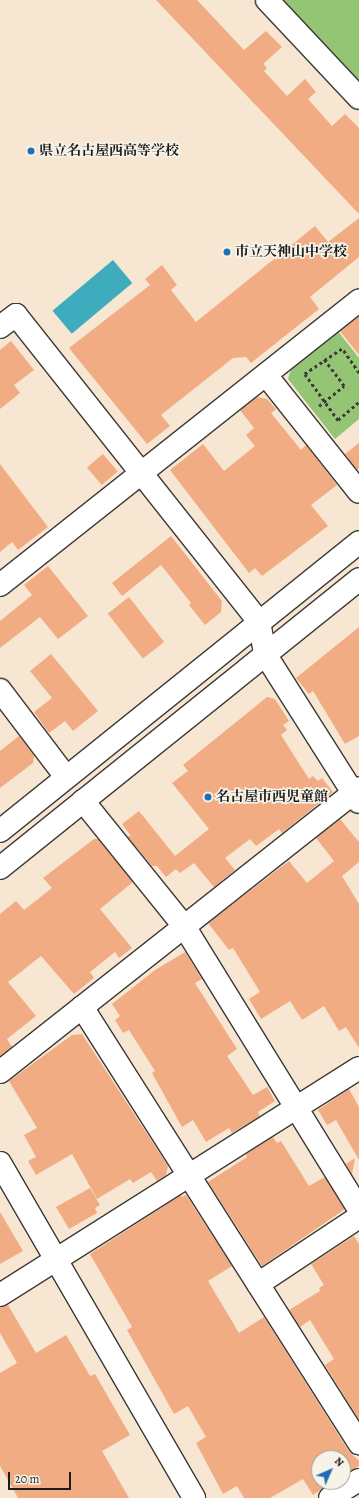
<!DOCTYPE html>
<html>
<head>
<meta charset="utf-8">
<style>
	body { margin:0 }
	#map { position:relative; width:359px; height:1498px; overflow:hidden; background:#f6e6d2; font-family:Alegreya,"Noto Serif JP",serif }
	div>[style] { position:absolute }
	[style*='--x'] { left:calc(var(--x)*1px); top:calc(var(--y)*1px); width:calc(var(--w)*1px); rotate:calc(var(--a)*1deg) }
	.green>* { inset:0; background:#94c575 }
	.water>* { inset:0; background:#3facbd; transform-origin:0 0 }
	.building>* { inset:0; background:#f1ac84; transform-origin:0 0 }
	.path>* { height:2.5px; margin-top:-1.25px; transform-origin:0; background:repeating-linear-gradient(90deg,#3d3a37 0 3px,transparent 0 6px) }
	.roads { filter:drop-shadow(1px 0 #3d3a37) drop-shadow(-1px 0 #3d3a37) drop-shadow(0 1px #3d3a37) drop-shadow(0 -1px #3d3a37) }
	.minor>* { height:22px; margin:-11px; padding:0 11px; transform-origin:11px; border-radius:11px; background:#fff }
	.dots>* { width:11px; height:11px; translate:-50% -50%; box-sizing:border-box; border:2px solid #f7f3e8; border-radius:50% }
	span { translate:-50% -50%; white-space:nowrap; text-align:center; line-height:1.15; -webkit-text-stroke:3.5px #f7f3e8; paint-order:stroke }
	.poi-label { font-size:14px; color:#1c1c1c; font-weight:700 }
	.left { translate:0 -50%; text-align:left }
	.north { position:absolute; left:311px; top:1450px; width:40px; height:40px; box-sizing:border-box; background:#f7f3e8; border:1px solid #9f9d96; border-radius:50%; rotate:45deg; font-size:11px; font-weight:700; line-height:16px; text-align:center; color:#1c1c1c }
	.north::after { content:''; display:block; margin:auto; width:14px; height:18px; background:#1f6fb2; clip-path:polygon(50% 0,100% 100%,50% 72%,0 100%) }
	.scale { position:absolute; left:8px; top:1472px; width:63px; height:18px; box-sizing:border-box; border:2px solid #1c1c1c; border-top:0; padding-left:5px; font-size:12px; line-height:14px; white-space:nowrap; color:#1c1c1c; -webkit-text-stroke:3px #f7f3e8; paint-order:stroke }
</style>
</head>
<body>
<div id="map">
	<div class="green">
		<i style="clip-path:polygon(280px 0,359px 0,359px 84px)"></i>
		<i style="clip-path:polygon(337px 330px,359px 358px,359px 419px,335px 439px,288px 379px,291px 369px)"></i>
	</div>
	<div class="water">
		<i style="left:113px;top:260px;width:30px;height:79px;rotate:50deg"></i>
	</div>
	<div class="building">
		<i style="clip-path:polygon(156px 0,197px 0,244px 50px,266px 31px,282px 47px,263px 64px,267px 68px,264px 71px,287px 96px,305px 79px,316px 92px,308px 99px,332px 126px,345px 114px,359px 128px,359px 214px)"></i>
		<i style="clip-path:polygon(359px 218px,359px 257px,310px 297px,319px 309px,251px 363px,246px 357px,233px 358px,161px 415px,170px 426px,147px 444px,69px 348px,150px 285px,145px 279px,162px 265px,177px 285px,171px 290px,196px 322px,315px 226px,328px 242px)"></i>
		<i style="clip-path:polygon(359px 316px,359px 355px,340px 331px)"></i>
		<i style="clip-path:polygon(11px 341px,34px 370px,14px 385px,20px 393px,0 409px,0 350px)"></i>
		<i style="clip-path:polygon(257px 397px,267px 399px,276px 409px,271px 413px,301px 450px,306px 445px,337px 485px,311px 505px,328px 526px,262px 576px,255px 568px,249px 573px,170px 470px,203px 444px,224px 471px,255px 446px,246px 435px,254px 428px,240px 410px)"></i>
		<i style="clip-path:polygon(359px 443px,359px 468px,357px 470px,345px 454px)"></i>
		<i style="left:103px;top:454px;width:23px;height:21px;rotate:50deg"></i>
		<i style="clip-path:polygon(0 464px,48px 527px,18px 550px,12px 542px,0 552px)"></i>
		<i style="clip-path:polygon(171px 536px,222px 601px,221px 612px,205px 625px,189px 605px,191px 603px,161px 565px,122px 596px,112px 583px)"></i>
		<i style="clip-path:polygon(48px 566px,88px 616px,58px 639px,40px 617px,0 648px,0 621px,32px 595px,24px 585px)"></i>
		<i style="left:129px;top:597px;width:57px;height:27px;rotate:52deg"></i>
		<i style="clip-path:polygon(359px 627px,359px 736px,345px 744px,313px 691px,309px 694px,296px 678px)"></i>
		<i style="clip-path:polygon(51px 654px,98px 711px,73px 731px,65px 721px,49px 733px,34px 712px,52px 698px,30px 671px)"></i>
		<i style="clip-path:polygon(267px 697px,275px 699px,289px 721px,283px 725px,287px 730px,281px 735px,309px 779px,313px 776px,318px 781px,322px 778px,333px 792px,282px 833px,279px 829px,256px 846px,250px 839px,225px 858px,235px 870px,214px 887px,194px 863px,180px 873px,176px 869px,166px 877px,157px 866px,152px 866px,127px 836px,131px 836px,122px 824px,139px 811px,175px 856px,209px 829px,172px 783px,188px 771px,183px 765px)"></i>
		<i style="clip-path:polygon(19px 736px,34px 755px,33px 763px,0 788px,0 751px)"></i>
		<i style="clip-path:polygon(340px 819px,359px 842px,359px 862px,342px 876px,359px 904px,359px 1048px,346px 1027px,339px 1031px,324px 1006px,302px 1020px,290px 1001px,261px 1019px,249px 999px,260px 992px,233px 948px,229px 950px,208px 923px,289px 861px,307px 883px,334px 861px,316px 838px)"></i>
		<i style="clip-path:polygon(94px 839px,98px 839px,133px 882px,100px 909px,132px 948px,119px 958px,115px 952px,90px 972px,94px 978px,74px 994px,41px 956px,8px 982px,36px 1016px,7px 1039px,12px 1047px,0 1056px,0 914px,16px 901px,24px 910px,52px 888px,43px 878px)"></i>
		<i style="clip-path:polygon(185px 952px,202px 979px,195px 983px,237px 1049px,227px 1056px,253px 1095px,267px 1087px,275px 1101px,258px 1112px,260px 1116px,232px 1133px,229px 1128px,206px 1142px,193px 1120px,182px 1127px,152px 1073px,155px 1071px,129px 1030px,123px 1033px,115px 1020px,120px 1016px,112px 1004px,155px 970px)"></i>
		<i style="clip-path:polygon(82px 1034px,168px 1166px,166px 1175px,157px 1181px,151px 1172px,133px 1183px,130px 1179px,97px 1199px,72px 1154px,36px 1175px,28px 1161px,36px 1157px,24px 1135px,37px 1128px,9px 1081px,72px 1035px)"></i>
		<i style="clip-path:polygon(349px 1089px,359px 1107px,359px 1160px,336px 1120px,327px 1125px,318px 1110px)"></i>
		<i style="clip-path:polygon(273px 1137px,277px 1143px,281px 1141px,309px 1186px,325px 1177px,345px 1209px,262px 1266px,208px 1182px,247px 1157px,246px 1154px)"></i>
		<i style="clip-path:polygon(355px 1158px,352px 1174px,346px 1164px)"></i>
		<i style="clip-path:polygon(90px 1188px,100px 1205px,95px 1208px,97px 1213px,69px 1229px,56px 1207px)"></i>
		<i style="clip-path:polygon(181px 1195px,182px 1197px,186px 1195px,232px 1266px,208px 1281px,239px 1333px,264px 1317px,348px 1450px,359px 1461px,359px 1466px,343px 1475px,343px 1458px,319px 1458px,319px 1482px,332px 1482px,313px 1495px,303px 1479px,270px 1498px,244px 1498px,237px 1486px,223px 1494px,196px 1443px,206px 1437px,188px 1406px,174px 1414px,127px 1330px,132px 1327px,90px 1254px)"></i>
		<i style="clip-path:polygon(0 1212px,23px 1251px,0 1264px)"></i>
		<i style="clip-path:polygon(354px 1236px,359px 1244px,359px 1420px,325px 1365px,334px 1359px,310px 1320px,300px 1327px,289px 1310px,320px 1291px,319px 1288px,324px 1285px,311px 1264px)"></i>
		<i style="clip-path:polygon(8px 1305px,36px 1353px,66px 1335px,90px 1376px,95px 1374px,130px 1435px,102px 1451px,129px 1498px,18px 1498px,0 1466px,0 1373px,17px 1363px,0 1333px,0 1307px)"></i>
	</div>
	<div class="path">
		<i style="--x:359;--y:373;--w:29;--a:-125"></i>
		<i style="--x:342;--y:349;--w:45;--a:146"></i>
		<i style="--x:305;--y:374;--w:57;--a:54.3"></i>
		<i style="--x:338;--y:420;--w:28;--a:-41"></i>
		<i style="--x:319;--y:406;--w:32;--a:-39"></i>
		<i style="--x:344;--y:386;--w:36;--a:-127"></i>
	</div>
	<div class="roads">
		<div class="minor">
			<i style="--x:267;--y:0;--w:134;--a:46.8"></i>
			<i style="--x:0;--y:327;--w:20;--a:-37"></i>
			<i style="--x:16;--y:315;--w:392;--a:51.6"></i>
			<i style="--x:259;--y:622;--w:33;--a:79"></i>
			<i style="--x:265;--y:654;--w:175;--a:57.6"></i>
			<i style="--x:266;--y:375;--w:149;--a:51.5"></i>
			<i style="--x:0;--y:585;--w:458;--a:-38.4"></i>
			<i style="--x:0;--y:690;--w:109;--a:52.8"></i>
			<i style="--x:83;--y:801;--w:161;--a:51.1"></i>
			<i style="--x:184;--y:926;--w:333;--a:58.3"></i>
			<i style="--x:0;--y:831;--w:461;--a:-38.8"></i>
			<i style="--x:0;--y:868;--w:461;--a:-38.8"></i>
			<i style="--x:82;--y:1007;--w:517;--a:57.57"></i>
			<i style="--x:0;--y:1072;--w:458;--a:-38.3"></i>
			<i style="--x:0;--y:1163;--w:387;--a:59.9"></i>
			<i style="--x:258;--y:1284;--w:121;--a:-33.6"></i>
			<i style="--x:0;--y:1295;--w:425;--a:-32.3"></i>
			<i style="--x:330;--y:1498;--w:34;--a:-32"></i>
		</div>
	</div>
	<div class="dots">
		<i style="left:31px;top:151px;background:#1f6fb2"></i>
		<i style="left:227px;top:252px;background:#1f6fb2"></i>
		<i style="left:208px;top:797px;background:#1f6fb2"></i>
	</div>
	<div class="poi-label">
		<span class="left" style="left:39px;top:151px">県立名古屋西高等学校</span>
		<span class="left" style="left:235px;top:252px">市立天神山中学校</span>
		<span class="left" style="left:216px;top:797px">名古屋市西児童館</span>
	</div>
	<div class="north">N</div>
	<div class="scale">20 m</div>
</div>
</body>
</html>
